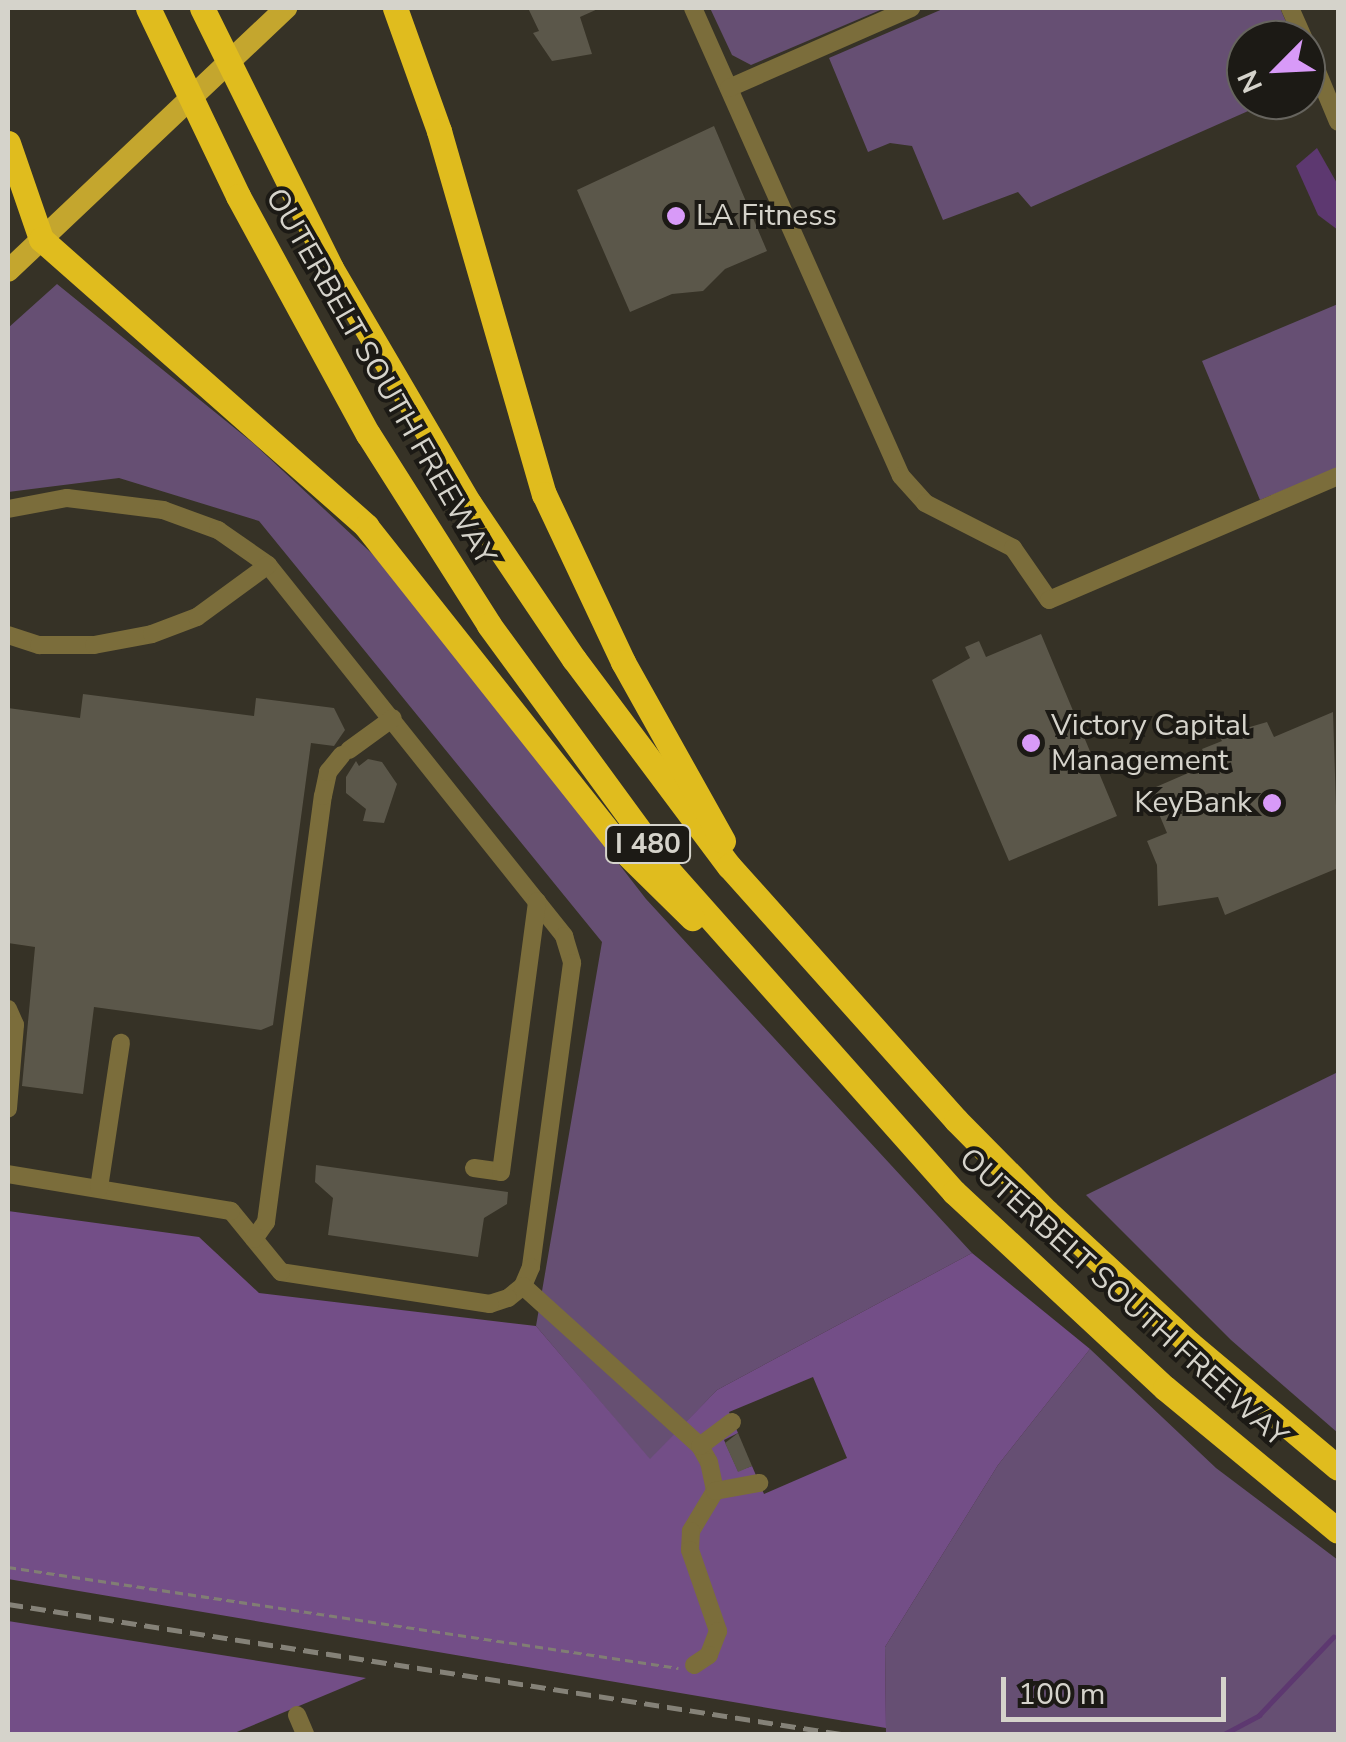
<!DOCTYPE html>
<html>
<head>
<meta charset="utf-8">
<style>
	body { margin:0 }
	#map { position:relative; width:1346px; height:1742px; overflow:hidden; background:#363226; font-family:"Nunito Sans",sans-serif }
	div>[style] { position:absolute }
	[style*='--x'] { left:calc(var(--x)*1px); top:calc(var(--y)*1px); width:calc(var(--w)*1px); rotate:calc(var(--a)*1deg) }
	.green>* { inset:0; background:#664f73 }
	.forest>* { inset:0; background:#734e87 }
	.water>* { inset:0; background:#5d3870 }
	.stream>* { height:5px; margin:-2.5px; padding:0 2.5px; transform-origin:2.5px; border-radius:2.5px; background:#5d3870 }
	.building>* { inset:0; background:#5b574a }
	.path>* { height:2.5px; margin-top:-1.25px; transform-origin:0; background:repeating-linear-gradient(90deg,#817e74 0 8px,transparent 0 13px) }
	.minor>* { height:18px; margin:-9px; padding:0 9px; transform-origin:9px; border-radius:9px; background:#7b6d3b }
	.major>* { height:22px; margin:-11px; padding:0 11px; transform-origin:11px; border-radius:11px; background:#c4a62e }
	.highway>* { height:25px; margin:-12.5px; padding:0 12.5px; transform-origin:12.5px; border-radius:12.5px; background:#e0bc1e }
	.rail>* { height:5px; margin-top:-2.5px; transform-origin:0; background:repeating-linear-gradient(90deg,#858278 0 15px,transparent 0 23px) }
	.dots>* { width:28px; height:28px; translate:-50% -50%; box-sizing:border-box; border:5px solid #1c1a15; border-radius:50% }
	span { translate:-50% -50%; white-space:nowrap; text-align:center; line-height:1.15; -webkit-text-stroke:8px #1c1a15; paint-order:stroke }
	.shield-label span { padding:2px 8px; background:#1c1a15; border:2px solid; border-radius:8px; -webkit-text-stroke-width:0 }
	.shield-label { font-size:28px; color:#d5d3cb; font-weight:700 }
	.poi-label { font-size:30px; color:#d5d3cb }
	.left { translate:0 -50%; text-align:left }
	.right { translate:-100% -50%; text-align:right }
	.street-label { font-size:30px; color:#d5d3cb }
	.frame { position:absolute; inset:0; border:10px solid #d5d3cb; pointer-events:none }
	.north { position:absolute; left:1226px; top:20px; width:100px; height:100px; box-sizing:border-box; background:#1c1a15; border:2px solid #66645e; border-radius:50%; rotate:246deg; font-size:28px; font-weight:700; line-height:40px; text-align:center; color:#d5d3cb }
	.north::after { content:''; display:block; margin:auto; width:35px; height:45px; background:#d89af8; clip-path:polygon(50% 0,100% 100%,50% 72%,0 100%) }
	.scale { position:absolute; left:1001px; top:1677px; width:225px; height:45px; box-sizing:border-box; border:5px solid #d5d3cb; border-top:0; padding-left:12px; font-size:30px; line-height:35px; white-space:nowrap; color:#d5d3cb; -webkit-text-stroke:8px #1c1a15; paint-order:stroke }
</style>
</head>
<body>
<div id="map">
	<div class="green">
		<i style="clip-path:polygon(710px 8px,885px 8px,751px 65px,732px 55px)"></i>
		<i style="clip-path:polygon(945px 8px,1280px 8px,1294px 40px,1246px 40px,1246px 100px,1273px 100px,1031px 207px,1018px 192px,943px 220px,912px 146px,890px 143px,868px 152px,829px 58px)"></i>
		<i style="clip-path:polygon(57px 284px,253px 443px,395px 575px,646px 899px,972px 1253px,717px 1390px,650px 1460px,536px 1326px,602px 942px,259px 521px,119px 478px,8px 492px,8px 328px)"></i>
		<i style="clip-path:polygon(1338px 304px,1338px 468px,1260px 500px,1202px 361px)"></i>
		<i style="clip-path:polygon(1338px 1072px,1338px 1433px,1231px 1340px,1086px 1195px)"></i>
		<i style="clip-path:polygon(1090px 1349px,1216px 1468px,1338px 1560px,1338px 1734px,886px 1734px,885px 1647px,998px 1465px)"></i>
	</div>
	<div class="forest">
		<i style="clip-path:polygon(evenodd,8px 1211px,199px 1237px,259px 1293px,536px 1326px,650px 1459px,717px 1390px,972px 1253px,1090px 1349px,998px 1465px,885px 1647px,886px 1728px,8px 1579px,8px 1211px,813px 1377px,847px 1458px,764px 1494px,752px 1466px,738px 1471px,724px 1440px,738px 1433px,729px 1412px,813px 1377px)"></i>
		<i style="clip-path:polygon(8px 1621px,366px 1678px,232px 1734px,8px 1734px)"></i>
	</div>
	<div class="water">
		<i style="clip-path:polygon(1317px 148px,1338px 185px,1338px 230px,1318px 215px,1296px 166px)"></i>
	</div>
	<div class="stream">
		<i style="--x:1224;--y:1734;--w:40;--a:-28"></i>
		<i style="--x:1259;--y:1715;--w:108;--a:-46.5"></i>
	</div>
	<div class="building">
		<i style="clip-path:polygon(528px 8px,600px 8px,580px 17px,592px 54px,552px 61px,533px 33px,539px 31px)"></i>
		<i style="clip-path:polygon(714px 126px,767px 251px,725px 269px,703px 291px,672px 294px,630px 312px,577px 190px)"></i>
		<i style="clip-path:polygon(1041px 634px,1117px 816px,1009px 861px,932px 680px,970px 658px,965px 647px,979px 641px,986px 657px)"></i>
		<i style="clip-path:polygon(83px 694px,254px 716px,256px 698px,334px 708px,345px 730px,334px 746px,311px 743px,273px 1025px,261px 1030px,94px 1007px,83px 1094px,22px 1086px,35px 947px,8px 943px,8px 708px,80px 718px)"></i>
		<i style="clip-path:polygon(1333px 712px,1338px 868px,1225px 915px,1218px 897px,1158px 906px,1157px 865px,1147px 841px,1167px 833px,1149px 790px,1209px 764px,1202px 749px,1222px 741px,1219px 736px,1267px 722px,1274px 737px)"></i>
		<i style="clip-path:polygon(368px 759px,382px 762px,397px 784px,384px 823px,363px 821px,366px 809px,346px 793px,346px 777px,356px 761px,359px 766px)"></i>
		<i style="clip-path:polygon(316px 1165px,508px 1192px,507px 1204px,484px 1218px,478px 1257px,328px 1235px,333px 1198px,315px 1182px)"></i>
		<i style="clip-path:polygon(738px 1433px,752px 1466px,738px 1472px,725px 1443px)"></i>
	</div>
	<div class="path">
		<i style="--x:8;--y:1567;--w:678;--a:8.57"></i>
	</div>
	<div class="minor">
		<i style="--x:693;--y:8;--w:512;--a:66.04"></i>
		<i style="--x:901;--y:476;--w:36;--a:48"></i>
		<i style="--x:925;--y:503;--w:99;--a:27.1"></i>
		<i style="--x:1013;--y:548;--w:63;--a:55.3"></i>
		<i style="--x:1049;--y:600;--w:314;--a:-23.2"></i>
		<i style="--x:1290;--y:8;--w:35;--a:66"></i>
		<i style="--x:1306;--y:45;--w:83;--a:67.4"></i>
		<i style="--x:729;--y:88;--w:199;--a:-23.7"></i>
		<i style="--x:8;--y:509;--w:60;--a:-10.6"></i>
		<i style="--x:67;--y:498;--w:97;--a:7.1"></i>
		<i style="--x:163;--y:510;--w:59;--a:20"></i>
		<i style="--x:218;--y:530;--w:61;--a:35"></i>
		<i style="--x:268;--y:565;--w:475;--a:51.4"></i>
		<i style="--x:564;--y:936;--w:28;--a:73"></i>
		<i style="--x:572;--y:963;--w:307;--a:97.7"></i>
		<i style="--x:531;--y:1267;--w:21;--a:113"></i>
		<i style="--x:523;--y:1286;--w:19;--a:141"></i>
		<i style="--x:508;--y:1298;--w:19;--a:162"></i>
		<i style="--x:490;--y:1304;--w:211;--a:-171.3"></i>
		<i style="--x:281;--y:1272;--w:79;--a:-129.3"></i>
		<i style="--x:231;--y:1211;--w:226;--a:-170.6"></i>
		<i style="--x:8;--y:635;--w:33;--a:18"></i>
		<i style="--x:39;--y:645;--w:55;--a:0"></i>
		<i style="--x:94;--y:645;--w:59;--a:-10.7"></i>
		<i style="--x:152;--y:634;--w:48;--a:-20.7"></i>
		<i style="--x:197;--y:617;--w:88;--a:-36.2"></i>
		<i style="--x:349;--y:750;--w:54;--a:-36"></i>
		<i style="--x:8;--y:1009;--w:17;--a:66"></i>
		<i style="--x:15;--y:1025;--w:84;--a:94.8"></i>
		<i style="--x:474;--y:1168;--w:27;--a:8"></i>
		<i style="--x:501;--y:1172;--w:273;--a:-82.4"></i>
		<i style="--x:99;--y:1188;--w:147;--a:-81.4"></i>
		<i style="--x:254;--y:1239;--w:21;--a:-55"></i>
		<i style="--x:266;--y:1222;--w:430;--a:-82.4"></i>
		<i style="--x:323;--y:796;--w:25;--a:-78"></i>
		<i style="--x:328;--y:772;--w:22;--a:-51"></i>
		<i style="--x:523;--y:1286;--w:239;--a:42.1"></i>
		<i style="--x:700;--y:1446;--w:18;--a:61"></i>
		<i style="--x:709;--y:1462;--w:30;--a:78"></i>
		<i style="--x:715;--y:1491;--w:47;--a:121"></i>
		<i style="--x:691;--y:1531;--w:19;--a:93"></i>
		<i style="--x:690;--y:1550;--w:86;--a:70.9"></i>
		<i style="--x:718;--y:1631;--w:26;--a:111"></i>
		<i style="--x:709;--y:1655;--w:18;--a:146"></i>
		<i style="--x:700;--y:1446;--w:40;--a:-37"></i>
		<i style="--x:715;--y:1491;--w:45;--a:-10.3"></i>
		<i style="--x:297;--y:1715;--w:21;--a:67"></i>
	</div>
	<div class="major">
		<i style="--x:8;--y:271;--w:383;--a:-43.4"></i>
	</div>
	<div class="highway">
		<i style="--x:148;--y:8;--w:208;--a:64.4"></i>
		<i style="--x:238;--y:196;--w:271;--a:61.4"></i>
		<i style="--x:368;--y:434;--w:226;--a:57.6"></i>
		<i style="--x:489;--y:625;--w:303;--a:53.8"></i>
		<i style="--x:668;--y:870;--w:431;--a:48.4"></i>
		<i style="--x:954;--y:1192;--w:288;--a:42.9"></i>
		<i style="--x:1165;--y:1388;--w:224;--a:39.6"></i>
		<i style="--x:202;--y:8;--w:290;--a:63.6"></i>
		<i style="--x:331;--y:268;--w:273;--a:59.6"></i>
		<i style="--x:469;--y:503;--w:188;--a:56.1"></i>
		<i style="--x:574;--y:659;--w:259;--a:53.2"></i>
		<i style="--x:729;--y:866;--w:341;--a:48.2"></i>
		<i style="--x:956;--y:1120;--w:129;--a:45.3"></i>
		<i style="--x:1047;--y:1212;--w:193;--a:42.7"></i>
		<i style="--x:1189;--y:1343;--w:194;--a:40"></i>
		<i style="--x:395;--y:8;--w:131;--a:70.3"></i>
		<i style="--x:439;--y:131;--w:378;--a:73.9"></i>
		<i style="--x:544;--y:494;--w:186;--a:64.8"></i>
		<i style="--x:623;--y:662;--w:205;--a:60.8"></i>
		<i style="--x:8;--y:143;--w:102;--a:71"></i>
		<i style="--x:41;--y:239;--w:434;--a:41.4"></i>
		<i style="--x:366;--y:526;--w:411;--a:51.6"></i>
		<i style="--x:621;--y:848;--w:100;--a:44.6"></i>
	</div>
	<div class="rail">
		<i style="--x:8;--y:1604;--w:843;--a:8.87"></i>
	</div>
	<div class="dots">
		<i style="left:676px;top:216px;background:#d89af8"></i>
		<i style="left:1031px;top:743px;background:#d89af8"></i>
		<i style="left:1272px;top:803px;background:#d89af8"></i>
	</div>
	<div class="shield-label">
		<span style="left:648px;top:844px">I 480</span>
	</div>
	<div class="poi-label">
		<span class="left" style="left:696px;top:216px">LA Fitness</span>
		<span class="left" style="left:1051px;top:743px">Victory Capital<br>Management</span>
		<span class="right" style="left:1252px;top:803px">KeyBank</span>
	</div>
	<div class="street-label">
		<span style="left:380px;top:377px;rotate:60deg">OUTERBELT SOUTH FREEWAY</span>
		<span style="left:1123px;top:1298px;rotate:42deg">OUTERBELT SOUTH FREEWAY</span>
	</div>
	<div class="frame"></div>
	<div class="north">N</div>
	<div class="scale">100 m</div>
</div>
</body>
</html>
